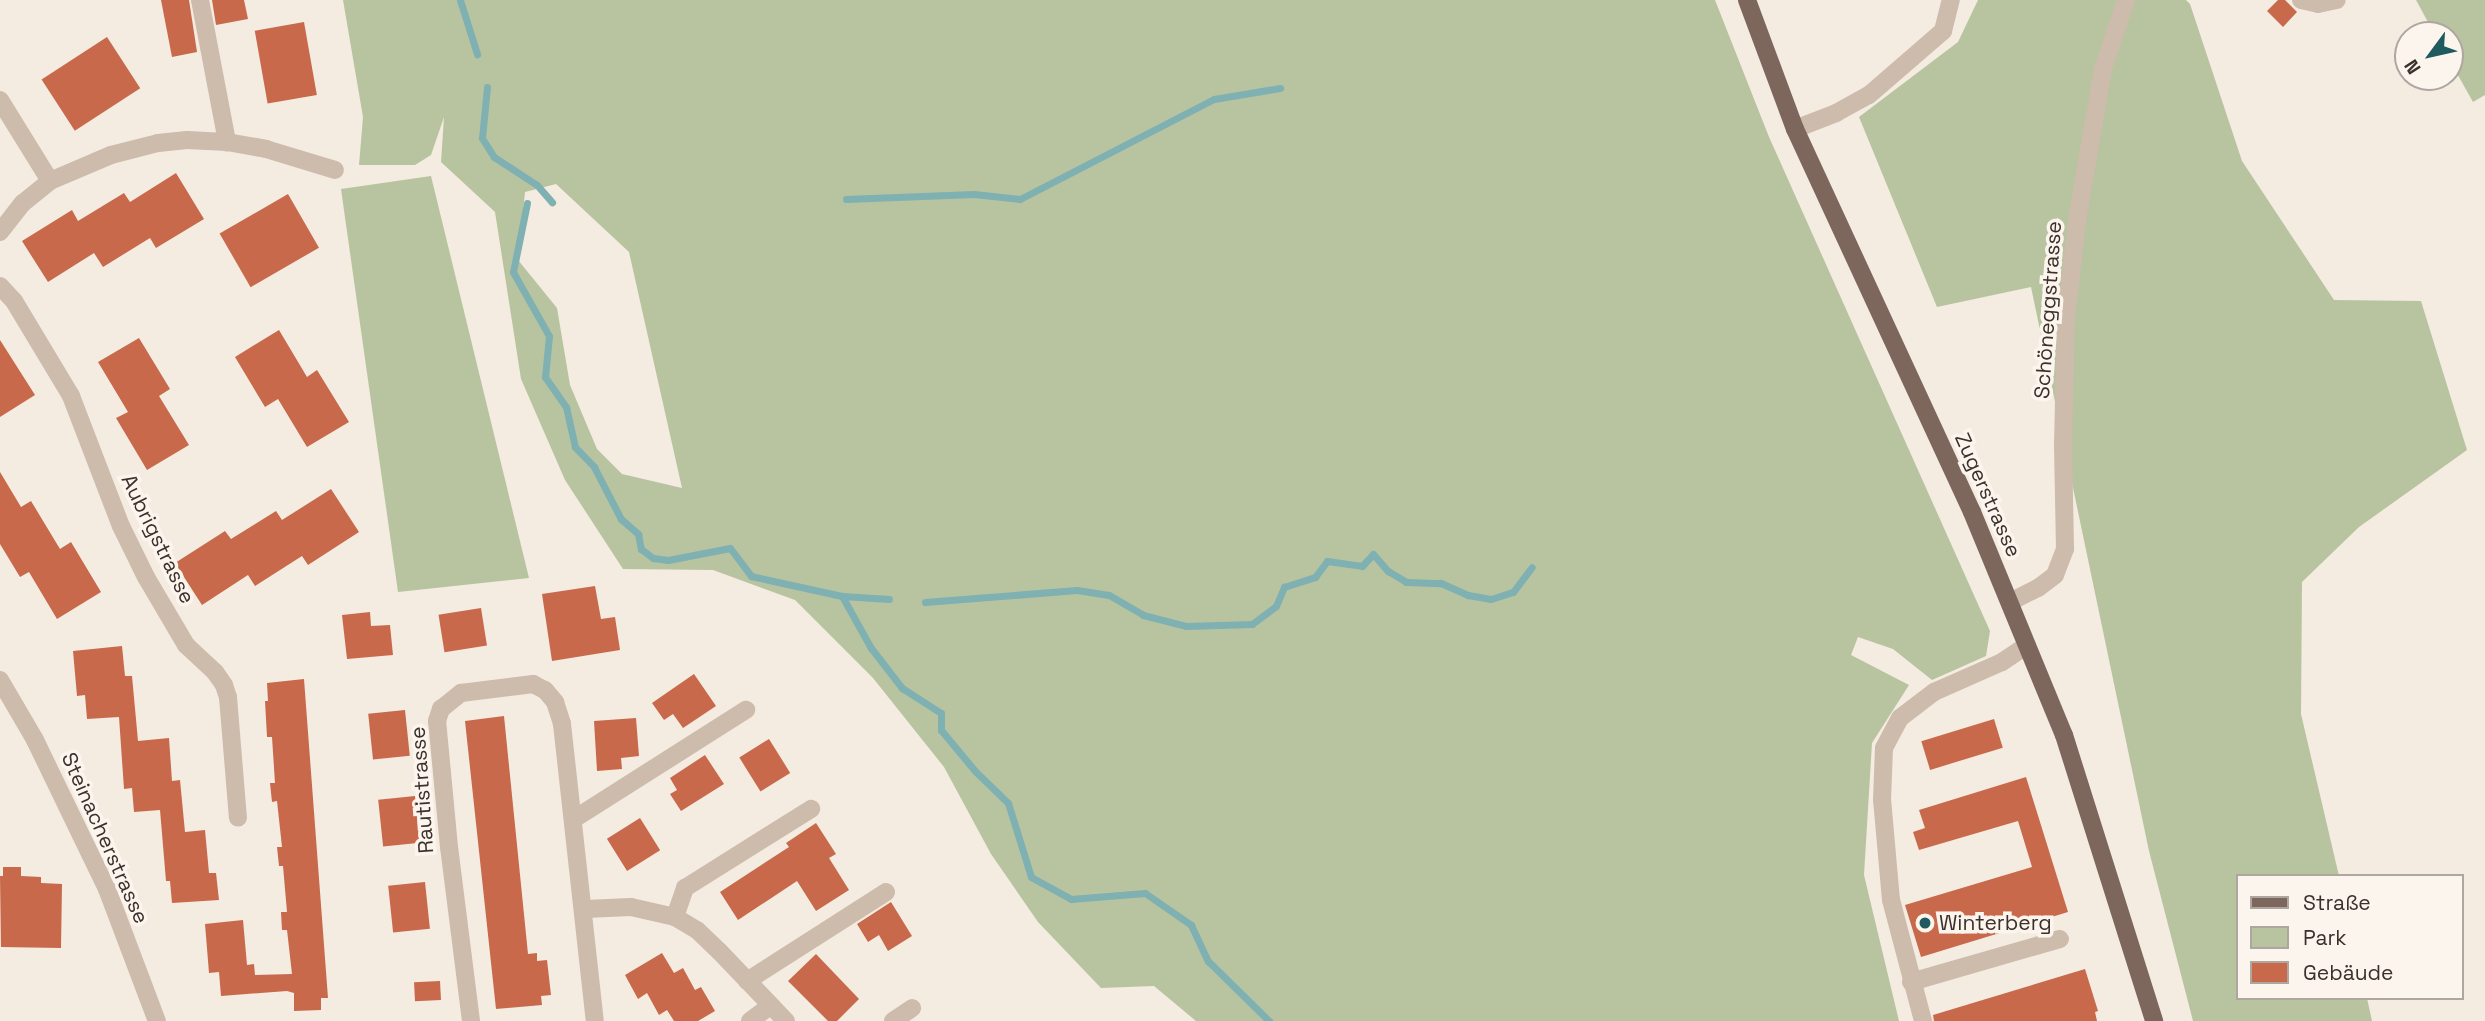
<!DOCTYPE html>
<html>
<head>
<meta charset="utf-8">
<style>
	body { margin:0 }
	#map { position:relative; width:2485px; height:1021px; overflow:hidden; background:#f4ebe1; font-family:"Space Grotesk",sans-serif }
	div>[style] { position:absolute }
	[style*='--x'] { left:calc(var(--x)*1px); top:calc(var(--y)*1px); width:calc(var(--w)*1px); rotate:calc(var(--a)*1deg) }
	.green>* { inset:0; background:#b8c4a0 }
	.stream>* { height:7px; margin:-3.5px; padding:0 3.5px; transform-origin:3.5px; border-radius:3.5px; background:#7fb0b2 }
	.building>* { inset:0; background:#c8694b; transform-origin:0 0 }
	.minor>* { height:18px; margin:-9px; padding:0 9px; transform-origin:9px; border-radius:9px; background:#cdbbac }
	.major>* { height:18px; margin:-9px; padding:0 9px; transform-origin:9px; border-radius:9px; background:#7d675c }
	.dots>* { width:19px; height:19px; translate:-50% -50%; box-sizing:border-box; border:4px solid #fbf5ee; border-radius:50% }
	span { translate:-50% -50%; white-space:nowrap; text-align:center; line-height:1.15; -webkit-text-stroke:7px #fbf5ee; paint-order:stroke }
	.street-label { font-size:21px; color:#3b302b }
	.poi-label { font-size:21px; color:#3b302b }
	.left { translate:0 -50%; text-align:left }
	.legend { position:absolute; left:2236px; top:874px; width:228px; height:126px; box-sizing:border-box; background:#fbf5ee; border:2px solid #aea6a0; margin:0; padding:9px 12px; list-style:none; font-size:21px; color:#3b302b }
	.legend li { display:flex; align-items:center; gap:14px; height:35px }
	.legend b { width:35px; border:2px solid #aea6a0 }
	.north { position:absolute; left:2394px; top:21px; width:70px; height:70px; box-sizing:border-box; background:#fbf5ee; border:2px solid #aea6a0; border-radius:50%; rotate:237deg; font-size:19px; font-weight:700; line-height:28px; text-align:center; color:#3b302b }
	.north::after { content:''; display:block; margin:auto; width:24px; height:32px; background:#1f5a5e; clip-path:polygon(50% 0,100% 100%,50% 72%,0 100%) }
</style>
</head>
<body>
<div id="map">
	<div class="green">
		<i style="clip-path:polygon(evenodd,343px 0,1715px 0,1769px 137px,1990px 631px,1986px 656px,1932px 680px,1893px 649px,1858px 637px,1851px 655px,1909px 685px,1872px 743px,1864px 875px,1899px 1021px,1196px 1021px,1154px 986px,1101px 988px,1038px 922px,991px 854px,944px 767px,873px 678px,795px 600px,713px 570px,623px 569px,565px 480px,521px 379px,495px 212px,441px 162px,444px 117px,431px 155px,415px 165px,359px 165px,363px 117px,343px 0,556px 184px,629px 252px,682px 488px,622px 474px,597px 449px,570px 385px,557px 308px,518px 260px,525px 192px,556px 184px)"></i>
		<i style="clip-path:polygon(1978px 0,2186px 0,2190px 4px,2242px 161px,2334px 300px,2421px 301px,2467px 450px,2359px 527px,2302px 582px,2301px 714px,2339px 876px,2238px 876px,2238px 998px,2367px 998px,2372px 1021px,2193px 1021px,2149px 851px,2031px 287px,1937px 307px,1859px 117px,1958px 42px)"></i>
		<i style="clip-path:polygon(2416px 0,2485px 0,2485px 95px,2473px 102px,2450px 61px,2450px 35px,2435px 35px)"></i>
		<i style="clip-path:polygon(431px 176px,529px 578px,398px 592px,341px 189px)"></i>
	</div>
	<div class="stream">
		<i style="--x:460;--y:0;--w:57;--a:72.5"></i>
		<i style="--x:487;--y:87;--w:51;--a:95.6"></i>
		<i style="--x:482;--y:138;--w:22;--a:58"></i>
		<i style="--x:494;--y:157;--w:51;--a:33.1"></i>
		<i style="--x:537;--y:185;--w:23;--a:49"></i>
		<i style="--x:846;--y:199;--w:128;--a:-2.2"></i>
		<i style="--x:974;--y:194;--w:46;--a:6.2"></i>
		<i style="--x:1020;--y:199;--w:218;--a:-27.3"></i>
		<i style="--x:1214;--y:99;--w:67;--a:-9.5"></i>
		<i style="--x:527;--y:203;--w:70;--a:101.5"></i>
		<i style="--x:513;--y:272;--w:73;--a:60.6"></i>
		<i style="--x:549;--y:336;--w:41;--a:95.6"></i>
		<i style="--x:545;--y:377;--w:37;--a:55"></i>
		<i style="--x:566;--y:407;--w:41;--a:77.3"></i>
		<i style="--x:575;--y:447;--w:28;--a:46"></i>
		<i style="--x:594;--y:467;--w:59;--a:62.6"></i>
		<i style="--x:621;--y:519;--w:23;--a:41"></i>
		<i style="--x:638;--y:534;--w:15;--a:79"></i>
		<i style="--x:641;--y:549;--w:15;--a:37"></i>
		<i style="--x:653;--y:558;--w:15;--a:8"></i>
		<i style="--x:668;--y:560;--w:63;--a:-11"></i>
		<i style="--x:730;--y:548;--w:35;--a:53"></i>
		<i style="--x:751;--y:576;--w:93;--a:12.4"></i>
		<i style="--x:842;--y:596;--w:47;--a:3.7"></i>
		<i style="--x:842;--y:596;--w:60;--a:60.9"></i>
		<i style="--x:871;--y:648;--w:51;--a:52.2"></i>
		<i style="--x:902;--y:688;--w:46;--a:32.7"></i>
		<i style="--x:941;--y:713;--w:17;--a:90"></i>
		<i style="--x:941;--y:730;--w:53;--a:50.3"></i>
		<i style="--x:975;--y:771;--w:46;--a:44.1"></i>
		<i style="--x:1008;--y:803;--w:77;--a:72.7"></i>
		<i style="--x:1031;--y:877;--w:46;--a:28.8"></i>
		<i style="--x:1071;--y:899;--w:74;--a:-4.6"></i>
		<i style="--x:1145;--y:893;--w:56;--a:34.8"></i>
		<i style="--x:1191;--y:925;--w:40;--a:65"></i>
		<i style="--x:1208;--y:961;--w:86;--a:44.5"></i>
		<i style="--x:925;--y:602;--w:152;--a:-4.5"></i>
		<i style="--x:1077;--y:590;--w:32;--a:9"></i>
		<i style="--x:1109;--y:595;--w:39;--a:30"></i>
		<i style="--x:1143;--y:615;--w:44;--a:14.3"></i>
		<i style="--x:1186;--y:626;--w:66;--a:-1.7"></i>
		<i style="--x:1252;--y:624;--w:30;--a:-37"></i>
		<i style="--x:1276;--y:606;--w:21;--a:-67"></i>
		<i style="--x:1284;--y:587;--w:33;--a:-18"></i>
		<i style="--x:1315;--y:577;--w:20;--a:-53"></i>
		<i style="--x:1327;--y:561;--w:35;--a:8"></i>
		<i style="--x:1362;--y:566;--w:16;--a:-47"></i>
		<i style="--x:1373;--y:554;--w:23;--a:49"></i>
		<i style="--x:1388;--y:571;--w:21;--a:31"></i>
		<i style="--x:1406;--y:582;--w:35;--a:2"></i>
		<i style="--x:1441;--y:583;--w:30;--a:24"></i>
		<i style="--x:1468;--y:595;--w:23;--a:10"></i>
		<i style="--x:1491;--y:599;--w:23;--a:-18"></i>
		<i style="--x:1513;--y:592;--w:31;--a:-53"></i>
	</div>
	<div class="building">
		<i style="clip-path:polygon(161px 0,189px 0,197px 52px,172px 57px)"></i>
		<i style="clip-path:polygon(212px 0,244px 0,248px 19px,216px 25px)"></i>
		<i style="clip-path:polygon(2278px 0,2285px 0,2297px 12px,2283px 27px,2267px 11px)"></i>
		<i style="left:304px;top:22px;width:74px;height:50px;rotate:80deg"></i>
		<i style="left:107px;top:37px;width:61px;height:78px;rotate:57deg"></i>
		<i style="clip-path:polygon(176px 173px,204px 219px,156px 248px,150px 238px,103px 267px,94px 253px,48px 282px,22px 241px,72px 210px,78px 221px,124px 193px,130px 202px)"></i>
		<i style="left:288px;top:194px;width:62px;height:79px;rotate:60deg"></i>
		<i style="clip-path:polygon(279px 330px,307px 377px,317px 370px,349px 422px,307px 447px,278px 399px,265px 407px,235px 357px)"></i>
		<i style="clip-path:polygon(139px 338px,170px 389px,159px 396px,189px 445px,147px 470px,116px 418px,128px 412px,98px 362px)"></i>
		<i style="clip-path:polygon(0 340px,35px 395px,0 417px)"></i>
		<i style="clip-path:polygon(0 472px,21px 507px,31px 501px,60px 549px,71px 542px,101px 592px,57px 619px,29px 572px,20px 577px,0 544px)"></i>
		<i style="clip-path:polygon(331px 489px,359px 532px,308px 565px,302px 556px,255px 586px,248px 575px,202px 605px,175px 563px,225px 531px,231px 539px,276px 511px,282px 520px)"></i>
		<i style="clip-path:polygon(595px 586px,601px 619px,615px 617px,620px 650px,552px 661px,542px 594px)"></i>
		<i style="left:481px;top:608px;width:38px;height:43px;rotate:81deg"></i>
		<i style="clip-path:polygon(370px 612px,371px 626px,390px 625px,393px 655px,347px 659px,342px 615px)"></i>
		<i style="clip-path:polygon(122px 646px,125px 676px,132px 676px,138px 741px,169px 738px,172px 781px,180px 780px,185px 832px,205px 830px,209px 873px,216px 873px,219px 900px,172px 903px,170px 881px,166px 881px,160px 810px,134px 812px,132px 788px,124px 789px,119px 717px,87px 719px,85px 695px,77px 696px,73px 651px)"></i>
		<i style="clip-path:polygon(694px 674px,716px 706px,683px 728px,673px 714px,664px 720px,652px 703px)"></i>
		<i style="clip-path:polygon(304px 679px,328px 998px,321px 998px,321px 1010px,294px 1011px,294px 993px,287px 991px,221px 996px,219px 972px,209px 973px,205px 924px,243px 920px,247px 965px,254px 964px,255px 975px,292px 974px,287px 930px,282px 930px,281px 912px,287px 912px,283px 866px,279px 866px,277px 847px,282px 847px,277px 801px,272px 802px,270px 783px,275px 783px,272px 737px,267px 737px,265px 701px,268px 701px,267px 683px)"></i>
		<i style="left:405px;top:710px;width:46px;height:37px;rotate:84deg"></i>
		<i style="clip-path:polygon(504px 716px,528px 954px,537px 953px,537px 961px,547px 960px,551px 995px,541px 996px,542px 1005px,496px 1009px,465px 721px)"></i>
		<i style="clip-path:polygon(636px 718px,639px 756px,621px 758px,622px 769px,597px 771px,594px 721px)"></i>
		<i style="left:1994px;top:719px;width:30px;height:76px;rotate:73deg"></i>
		<i style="left:769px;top:739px;width:40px;height:35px;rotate:58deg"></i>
		<i style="clip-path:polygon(705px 755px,724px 784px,681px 811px,670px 794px,677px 790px,670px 778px)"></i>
		<i style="clip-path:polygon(2026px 777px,2068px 912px,1921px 957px,1905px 905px,2032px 867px,2018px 821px,1919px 850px,1913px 832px,1925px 828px,1919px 810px)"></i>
		<i style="left:415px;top:796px;width:47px;height:37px;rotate:84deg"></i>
		<i style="left:640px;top:818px;width:38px;height:39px;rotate:58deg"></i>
		<i style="clip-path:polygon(816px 823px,836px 854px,829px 858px,849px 890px,816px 911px,797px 881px,738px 920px,720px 892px,789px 847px,786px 843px)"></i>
		<i style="clip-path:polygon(3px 867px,21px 867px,21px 876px,41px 877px,41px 883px,62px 884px,61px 948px,1px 947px,0 876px,3px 876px)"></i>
		<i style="left:425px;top:882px;width:47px;height:37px;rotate:84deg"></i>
		<i style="clip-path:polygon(891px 902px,912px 936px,888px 951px,879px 935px,868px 942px,857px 924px)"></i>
		<i style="clip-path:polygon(662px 953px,674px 973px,683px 968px,695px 990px,701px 987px,715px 1011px,698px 1021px,674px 1021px,667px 1010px,659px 1015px,647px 993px,638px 999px,625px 975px)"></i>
		<i style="clip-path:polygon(816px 954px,859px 999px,837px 1021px,828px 1021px,788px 981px)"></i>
		<i style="clip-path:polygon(2085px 969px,2098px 1011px,2095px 1012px,2097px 1021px,1934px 1021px,1933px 1015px)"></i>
		<i style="left:440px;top:981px;width:19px;height:26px;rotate:87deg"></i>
	</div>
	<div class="minor">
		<i style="--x:200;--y:0;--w:145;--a:79.2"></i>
		<i style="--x:2301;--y:0;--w:17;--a:13"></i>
		<i style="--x:2318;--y:4;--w:19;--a:-12"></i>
		<i style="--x:0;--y:100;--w:95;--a:58.3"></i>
		<i style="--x:1795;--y:129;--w:44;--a:-21.3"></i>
		<i style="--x:1836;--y:113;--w:38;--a:-29"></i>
		<i style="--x:1869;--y:95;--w:98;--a:-40.9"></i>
		<i style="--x:1943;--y:31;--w:32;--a:-76"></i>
		<i style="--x:0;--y:232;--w:37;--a:-52"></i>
		<i style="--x:23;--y:203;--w:35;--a:-39"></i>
		<i style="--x:50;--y:181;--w:66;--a:-23.1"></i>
		<i style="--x:111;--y:155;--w:49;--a:-14.3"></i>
		<i style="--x:158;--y:143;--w:29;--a:-6"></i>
		<i style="--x:187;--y:140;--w:40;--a:2.9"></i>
		<i style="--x:227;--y:142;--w:40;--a:10"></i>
		<i style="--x:266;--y:149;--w:72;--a:16.9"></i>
		<i style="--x:0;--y:286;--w:21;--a:47"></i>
		<i style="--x:14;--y:301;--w:111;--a:59"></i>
		<i style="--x:71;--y:396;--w:139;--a:69"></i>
		<i style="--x:121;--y:526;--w:57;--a:63.9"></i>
		<i style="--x:146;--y:577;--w:79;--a:59.5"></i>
		<i style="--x:186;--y:645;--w:40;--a:43"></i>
		<i style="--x:215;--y:672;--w:16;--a:55"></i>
		<i style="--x:224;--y:685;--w:13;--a:72"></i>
		<i style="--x:228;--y:697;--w:121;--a:85.3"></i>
		<i style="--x:2010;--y:602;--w:31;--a:-27"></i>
		<i style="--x:2038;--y:588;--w:21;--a:-37"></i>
		<i style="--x:2055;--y:575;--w:28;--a:-69"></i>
		<i style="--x:2065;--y:549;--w:103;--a:-91.1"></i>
		<i style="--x:2063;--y:446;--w:130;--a:-88.7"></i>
		<i style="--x:2066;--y:316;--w:103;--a:-83.3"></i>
		<i style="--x:2078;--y:214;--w:147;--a:-80.2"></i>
		<i style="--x:2103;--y:69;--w:73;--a:-71.6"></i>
		<i style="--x:0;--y:680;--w:69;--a:59.7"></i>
		<i style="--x:35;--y:740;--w:165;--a:64.2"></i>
		<i style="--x:107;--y:889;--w:141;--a:69.3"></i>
		<i style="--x:574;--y:819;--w:204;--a:-32.4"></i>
		<i style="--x:585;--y:909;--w:46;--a:-2.5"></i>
		<i style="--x:631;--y:907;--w:45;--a:12.8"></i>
		<i style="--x:675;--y:917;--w:26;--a:31"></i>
		<i style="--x:697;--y:930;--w:30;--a:44"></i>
		<i style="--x:719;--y:951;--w:97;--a:46.3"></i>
		<i style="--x:675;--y:917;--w:31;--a:-71"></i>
		<i style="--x:685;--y:888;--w:149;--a:-32.1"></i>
		<i style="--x:747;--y:981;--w:165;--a:-32.6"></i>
		<i style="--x:1911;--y:982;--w:155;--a:-16.1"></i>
		<i style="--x:471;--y:1021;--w:175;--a:-97.2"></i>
		<i style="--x:449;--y:847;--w:127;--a:-95.4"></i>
		<i style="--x:437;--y:721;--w:13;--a:-72"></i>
		<i style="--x:441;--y:709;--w:26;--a:-39"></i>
		<i style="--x:461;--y:693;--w:73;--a:-7.1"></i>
		<i style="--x:533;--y:684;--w:13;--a:27"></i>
		<i style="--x:545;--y:690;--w:16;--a:50"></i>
		<i style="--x:555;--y:702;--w:23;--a:72"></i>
		<i style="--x:562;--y:724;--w:299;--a:83.7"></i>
		<i style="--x:750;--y:1021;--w:26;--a:-37"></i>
		<i style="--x:893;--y:1021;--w:23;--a:-34"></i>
		<i style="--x:1923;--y:1021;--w:125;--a:-104.8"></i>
		<i style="--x:1891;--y:900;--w:100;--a:-95.1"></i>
		<i style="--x:1882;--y:800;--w:52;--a:-87.8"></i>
		<i style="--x:1884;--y:748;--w:34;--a:-62"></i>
		<i style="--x:1900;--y:718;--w:43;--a:-37.4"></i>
		<i style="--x:1934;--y:692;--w:74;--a:-23.8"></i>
		<i style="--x:2002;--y:662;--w:30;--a:-34"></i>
	</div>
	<div class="major">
		<i style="--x:1747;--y:0;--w:138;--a:69.6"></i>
		<i style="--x:1795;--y:129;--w:422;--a:65.2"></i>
		<i style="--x:1972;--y:512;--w:241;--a:67.6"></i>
		<i style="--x:2064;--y:735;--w:300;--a:72.5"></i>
	</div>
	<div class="dots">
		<i style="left:1925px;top:923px;background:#1f5a5e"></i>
	</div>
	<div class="street-label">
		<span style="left:2048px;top:310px;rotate:-86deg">Schöneggstrasse</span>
		<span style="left:1988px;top:495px;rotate:66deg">Zugerstrasse</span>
		<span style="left:158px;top:539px;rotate:64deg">Aubrigstrasse</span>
		<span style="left:422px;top:790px;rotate:-94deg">Rautistrasse</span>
		<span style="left:105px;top:838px;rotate:66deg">Steinacherstrasse</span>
	</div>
	<div class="poi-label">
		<span class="left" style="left:1939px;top:923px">Winterberg</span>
	</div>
	<ul class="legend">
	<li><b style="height:9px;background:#7d675c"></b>Straße</li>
	<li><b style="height:19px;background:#b8c4a0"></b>Park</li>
	<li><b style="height:19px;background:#c8694b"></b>Gebäude</li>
	</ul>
	<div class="north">N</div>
</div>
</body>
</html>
